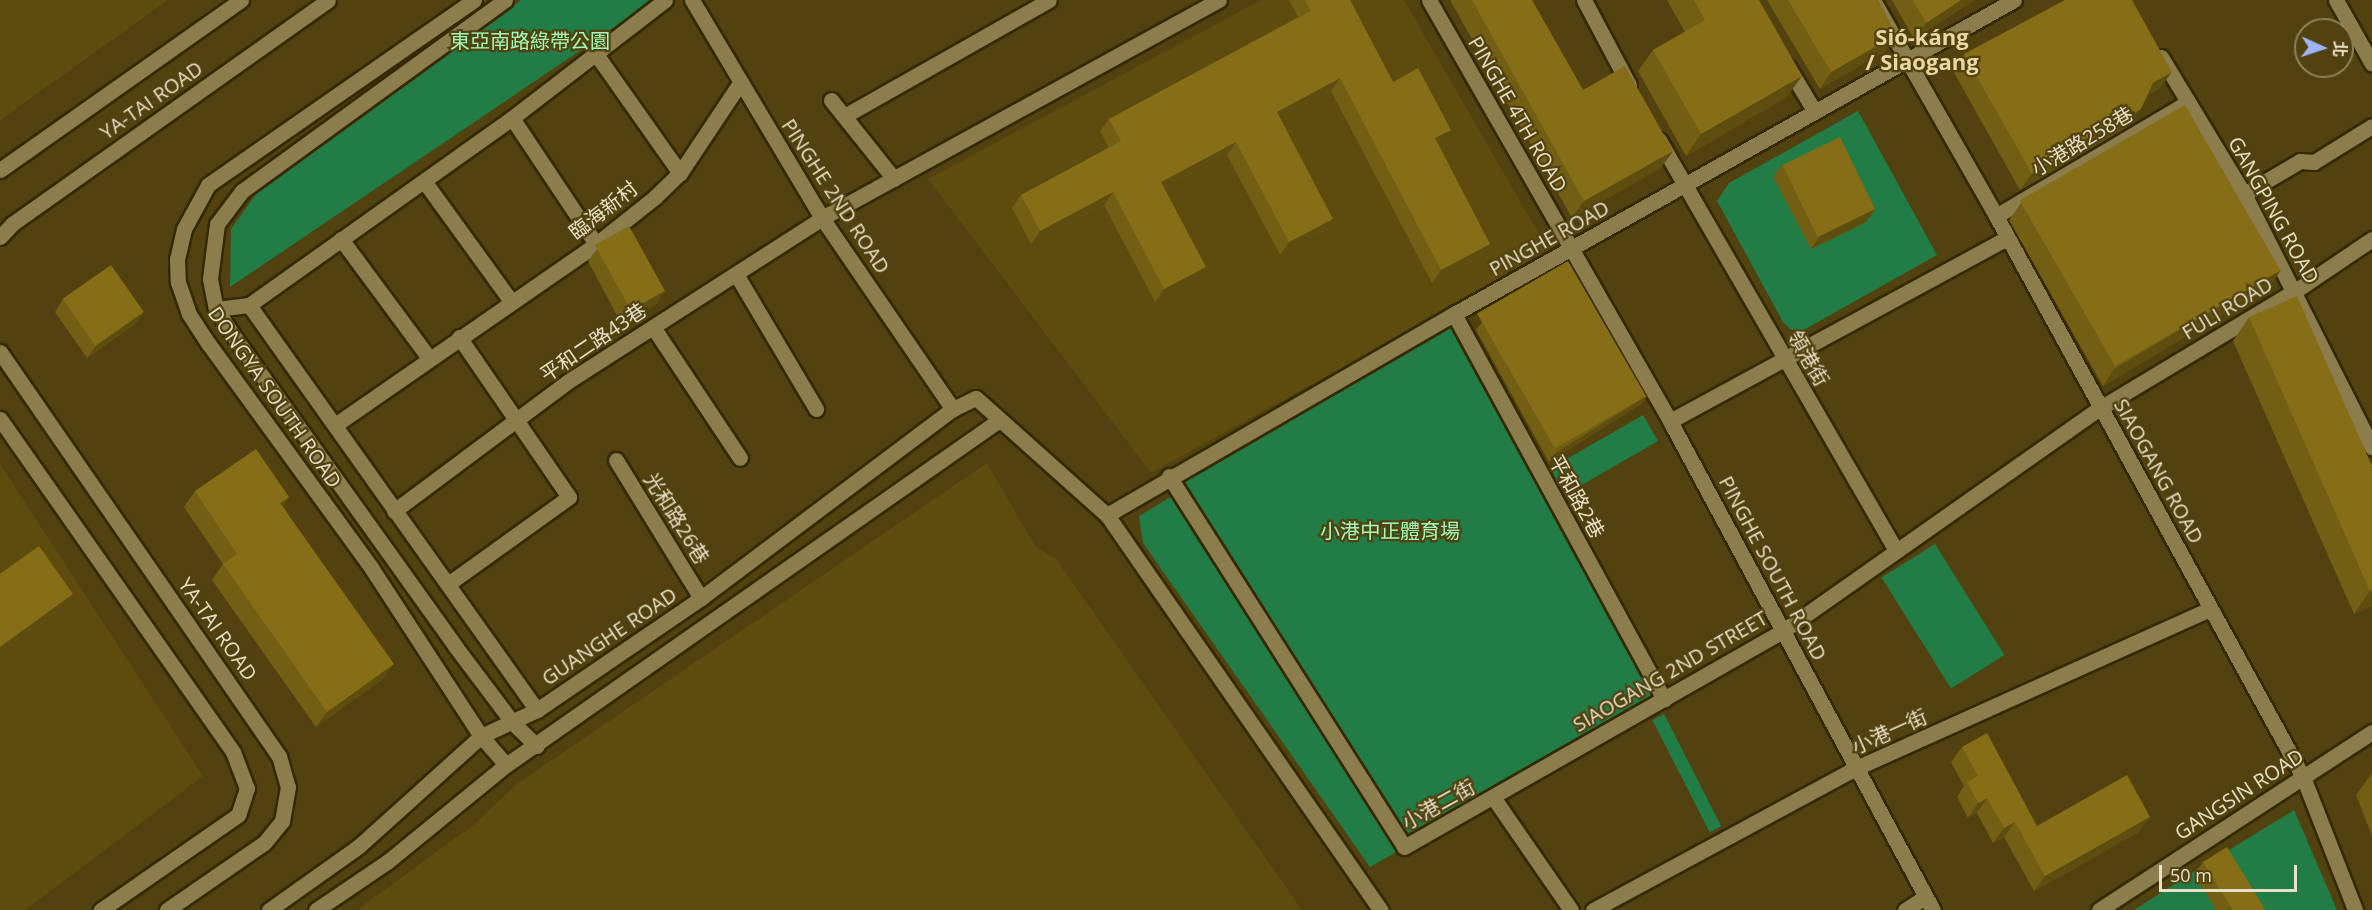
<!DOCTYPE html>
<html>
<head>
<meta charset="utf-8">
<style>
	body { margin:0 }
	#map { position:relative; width:2372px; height:910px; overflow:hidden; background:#51420f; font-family:"Open Sans","Noto Sans TC",sans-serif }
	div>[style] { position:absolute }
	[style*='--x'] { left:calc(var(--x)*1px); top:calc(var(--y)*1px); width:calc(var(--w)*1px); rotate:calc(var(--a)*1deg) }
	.built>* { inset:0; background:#5d4c0d }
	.green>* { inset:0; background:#217c46; transform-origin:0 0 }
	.roads { filter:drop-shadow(2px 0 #342902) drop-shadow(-2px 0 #342902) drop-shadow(0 2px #342902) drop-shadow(0 -2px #342902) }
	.minor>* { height:15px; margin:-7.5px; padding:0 7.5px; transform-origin:7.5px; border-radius:7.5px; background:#8c7d4c }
	.wall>* { inset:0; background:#725f13 }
	.shaded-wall>* { inset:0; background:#5d4d0f }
	.building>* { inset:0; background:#856e16; transform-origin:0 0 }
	span { translate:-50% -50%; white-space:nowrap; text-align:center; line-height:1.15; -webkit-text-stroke:4.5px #51420f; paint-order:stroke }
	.park-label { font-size:20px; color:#9ffdbb }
	.street-label { font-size:20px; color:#e8e0c7 }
	.quarter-label { font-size:22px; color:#e9d8a4; font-weight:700 }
	.north { position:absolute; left:2294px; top:18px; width:60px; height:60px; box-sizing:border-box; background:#51420f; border:2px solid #8d8159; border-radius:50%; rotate:93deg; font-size:16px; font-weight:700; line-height:24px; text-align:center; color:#e8e0c7 }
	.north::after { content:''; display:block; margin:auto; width:21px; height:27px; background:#a0b3fd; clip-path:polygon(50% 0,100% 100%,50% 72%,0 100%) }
	.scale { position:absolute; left:2159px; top:865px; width:138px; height:27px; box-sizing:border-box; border:3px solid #e8e0c7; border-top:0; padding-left:8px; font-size:18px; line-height:21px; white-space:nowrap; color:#e8e0c7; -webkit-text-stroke:4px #51420f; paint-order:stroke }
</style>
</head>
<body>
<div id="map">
	<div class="built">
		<i style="clip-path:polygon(0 0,168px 0,0 120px)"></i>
		<i style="clip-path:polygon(1261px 0,1404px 0,1550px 253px,1151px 473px,928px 179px)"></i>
		<i style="clip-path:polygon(987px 463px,1035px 546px,1056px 559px,1302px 910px,357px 910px,472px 826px,517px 784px)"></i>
		<i style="clip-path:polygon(0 464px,203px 776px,25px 910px,0 910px)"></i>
	</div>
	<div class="green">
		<i style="clip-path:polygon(521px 0,655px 0,230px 287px,231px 229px,256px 194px)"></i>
		<i style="clip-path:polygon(1858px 111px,1937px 255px,1800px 332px,1790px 329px,1783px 322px,1717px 201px,1729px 183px)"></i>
		<i style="left:1448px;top:319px;width:433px;height:313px;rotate:61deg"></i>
		<i style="left:1643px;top:415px;width:30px;height:110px;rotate:60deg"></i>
		<i style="clip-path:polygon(1174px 495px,1398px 851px,1370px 867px,1143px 543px,1139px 516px)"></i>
		<i style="left:1935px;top:544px;width:131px;height:63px;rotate:58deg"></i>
		<i style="left:1664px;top:714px;width:126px;height:13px;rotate:63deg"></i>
		<i style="clip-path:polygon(2294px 810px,2337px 910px,2134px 910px,2196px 870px)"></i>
	</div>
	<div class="roads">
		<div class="minor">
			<i style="--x:474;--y:0;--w:324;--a:145.2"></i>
			<i style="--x:208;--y:185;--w:50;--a:118.6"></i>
			<i style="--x:184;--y:229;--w:31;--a:103"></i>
			<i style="--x:177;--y:259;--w:23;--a:88"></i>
			<i style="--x:178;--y:282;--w:34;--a:71"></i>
			<i style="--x:189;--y:314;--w:35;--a:57"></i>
			<i style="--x:208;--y:343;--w:279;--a:54"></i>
			<i style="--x:372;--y:569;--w:199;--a:56.9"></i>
			<i style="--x:481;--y:736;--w:38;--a:49"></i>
			<i style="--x:505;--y:0;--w:325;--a:144"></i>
			<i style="--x:242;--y:191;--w:41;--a:127.1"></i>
			<i style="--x:217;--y:224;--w:55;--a:97.3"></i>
			<i style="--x:210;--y:279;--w:31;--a:79"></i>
			<i style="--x:216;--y:309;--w:38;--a:57"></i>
			<i style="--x:237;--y:341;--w:375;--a:54.4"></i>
			<i style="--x:455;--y:646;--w:96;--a:53"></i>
			<i style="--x:513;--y:723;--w:33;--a:44"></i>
			<i style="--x:692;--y:0;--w:254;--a:59.2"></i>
			<i style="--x:822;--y:218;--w:232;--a:55.6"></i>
			<i style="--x:1429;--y:0;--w:485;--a:60.2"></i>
			<i style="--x:1670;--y:421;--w:555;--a:61.73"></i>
			<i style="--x:1584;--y:0;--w:96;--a:62.1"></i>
			<i style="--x:1873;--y:0;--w:249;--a:60.3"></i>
			<i style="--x:1996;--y:216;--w:640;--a:61.31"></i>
			<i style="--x:2303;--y:777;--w:143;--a:68.6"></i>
			<i style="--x:2336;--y:0;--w:73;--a:60.6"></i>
			<i style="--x:596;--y:54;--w:146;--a:54.8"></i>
			<i style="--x:2161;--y:57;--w:160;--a:58.8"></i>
			<i style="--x:2244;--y:194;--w:284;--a:63.2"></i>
			<i style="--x:1788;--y:67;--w:52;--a:59"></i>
			<i style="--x:831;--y:100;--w:101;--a:51.4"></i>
			<i style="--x:846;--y:115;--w:233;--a:-29.5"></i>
			<i style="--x:512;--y:118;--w:151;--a:56.3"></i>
			<i style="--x:1659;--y:140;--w:474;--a:60"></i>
			<i style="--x:0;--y:170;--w:295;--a:-35.2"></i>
			<i style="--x:424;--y:181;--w:148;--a:54.1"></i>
			<i style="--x:2244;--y:194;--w:65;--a:-30.5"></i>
			<i style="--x:2300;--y:161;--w:14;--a:4"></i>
			<i style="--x:2314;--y:162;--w:68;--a:-31.8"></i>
			<i style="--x:1996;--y:216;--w:223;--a:-30.7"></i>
			<i style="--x:0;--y:237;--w:18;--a:-47"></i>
			<i style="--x:12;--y:224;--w:387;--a:-35.3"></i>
			<i style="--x:341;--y:239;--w:148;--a:53.5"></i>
			<i style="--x:736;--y:274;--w:157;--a:59.3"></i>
			<i style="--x:249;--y:305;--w:497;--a:54.6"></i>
			<i style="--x:216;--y:309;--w:33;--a:-7"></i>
			<i style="--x:249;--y:305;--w:323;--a:-35.4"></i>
			<i style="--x:512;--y:118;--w:193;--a:-37.6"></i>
			<i style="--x:1454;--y:314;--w:439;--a:61.4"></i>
			<i style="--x:653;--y:327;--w:157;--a:56.4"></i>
			<i style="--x:0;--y:352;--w:491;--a:55.4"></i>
			<i style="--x:279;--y:756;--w:32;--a:74"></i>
			<i style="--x:288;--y:787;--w:35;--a:100"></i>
			<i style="--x:282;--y:821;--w:28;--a:129"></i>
			<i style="--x:264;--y:843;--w:118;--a:145.4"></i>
			<i style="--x:0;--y:419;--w:406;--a:55"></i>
			<i style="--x:233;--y:752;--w:39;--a:69"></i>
			<i style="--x:247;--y:788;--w:28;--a:108"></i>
			<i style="--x:238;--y:815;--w:167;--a:145.3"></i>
			<i style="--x:1670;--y:421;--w:383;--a:-28.5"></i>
			<i style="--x:335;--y:425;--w:318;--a:-34.7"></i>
			<i style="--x:596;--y:244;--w:75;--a:-38.5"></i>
			<i style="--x:655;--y:197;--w:35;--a:-44"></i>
			<i style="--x:680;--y:173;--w:108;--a:-56.3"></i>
			<i style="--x:616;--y:460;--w:162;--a:58.4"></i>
			<i style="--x:1169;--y:476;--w:439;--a:57.6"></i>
			<i style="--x:1404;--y:847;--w:438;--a:-29.7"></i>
			<i style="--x:1784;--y:630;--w:386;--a:-35.1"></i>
			<i style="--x:2100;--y:408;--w:227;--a:-31"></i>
			<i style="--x:2295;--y:291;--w:93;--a:-34"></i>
			<i style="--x:394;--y:511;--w:216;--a:-36.7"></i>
			<i style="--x:567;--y:382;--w:303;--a:-32.7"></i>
			<i style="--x:822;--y:218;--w:453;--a:-28.8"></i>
			<i style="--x:1107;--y:515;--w:401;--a:-30.1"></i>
			<i style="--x:1454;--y:314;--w:642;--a:-29.28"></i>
			<i style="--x:448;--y:584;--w:149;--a:-35.7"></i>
			<i style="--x:569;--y:497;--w:194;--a:-124.5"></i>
			<i style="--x:1493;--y:797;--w:137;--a:55.4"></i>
			<i style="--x:269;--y:910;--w:110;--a:-35.4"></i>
			<i style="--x:359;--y:846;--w:164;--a:-42"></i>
			<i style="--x:481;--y:736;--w:62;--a:-24.9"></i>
			<i style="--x:537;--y:710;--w:199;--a:-34.3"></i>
			<i style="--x:701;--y:598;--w:315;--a:-36.9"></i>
			<i style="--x:953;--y:409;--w:25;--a:-26"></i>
			<i style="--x:976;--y:398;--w:176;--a:41.8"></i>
			<i style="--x:1107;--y:515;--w:481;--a:55.3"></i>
			<i style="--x:316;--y:910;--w:86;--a:-34.1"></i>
			<i style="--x:387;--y:862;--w:154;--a:-39.2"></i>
			<i style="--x:506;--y:765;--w:600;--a:-34.96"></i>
			<i style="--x:1593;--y:910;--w:299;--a:-28.4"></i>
			<i style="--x:1856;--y:768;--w:388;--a:-24.2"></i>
			<i style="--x:1905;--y:910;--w:24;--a:-33"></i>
			<i style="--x:2099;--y:910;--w:326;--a:-33.1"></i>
		</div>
	</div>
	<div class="wall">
		<i style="clip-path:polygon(1289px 0,1350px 0,1393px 82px,1451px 130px,1442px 143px,1438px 145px,1481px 257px,1432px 283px,1331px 91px,1280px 118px,1324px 231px,1280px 255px,1227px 155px,1164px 188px,1197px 280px,1155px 302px,1104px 205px,1031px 244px,1012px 208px,1021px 195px,1109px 148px,1100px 131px,1109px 119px,1298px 17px)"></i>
		<i style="clip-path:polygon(1450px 0,1532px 0,1583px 90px,1661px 168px,1572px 218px)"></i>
		<i style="clip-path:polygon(1667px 0,1759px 0,1787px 97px,1686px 156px,1638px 71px,1653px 50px,1685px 32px)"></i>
		<i style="clip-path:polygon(1767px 0,1878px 0,1896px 35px,1885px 51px,1820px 89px)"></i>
		<i style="clip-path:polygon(1892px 0,1975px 0,1914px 39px)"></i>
		<i style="clip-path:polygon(1964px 54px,2160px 88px,2147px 96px,2129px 126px,2020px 190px,1953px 71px)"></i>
		<i style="clip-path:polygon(1782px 164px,1875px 209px,1866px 222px,1811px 249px,1773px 177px)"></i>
		<i style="clip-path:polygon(2021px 203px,2270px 286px,2103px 386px,2009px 220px)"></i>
		<i style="clip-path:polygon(597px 249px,665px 291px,656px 304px,621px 323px,588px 261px)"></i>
		<i style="clip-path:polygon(63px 299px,144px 312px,135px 324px,87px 358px,55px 312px)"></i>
		<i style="clip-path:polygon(2249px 317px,2372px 466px,2372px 606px,2354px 614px,2233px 341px)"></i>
		<i style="clip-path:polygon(1482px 322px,1647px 396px,1641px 404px,1549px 462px,1476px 330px)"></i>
		<i style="clip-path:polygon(195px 491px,289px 497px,283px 506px,383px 679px,316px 727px,212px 580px,223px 564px,184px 507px)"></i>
		<i style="clip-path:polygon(1962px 747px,2037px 826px,2139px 832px,2034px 891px,2004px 837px,1993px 843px,1977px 813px,1968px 818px,1957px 797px,1964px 786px,1951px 762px)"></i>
		<i style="clip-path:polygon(2372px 773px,2372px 836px,2356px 795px)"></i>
		<i style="clip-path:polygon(2203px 862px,2265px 909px,2264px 910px,2216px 910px,2194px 874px)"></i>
	</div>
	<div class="shaded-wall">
		<i style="clip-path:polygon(1961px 0,1975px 0,1914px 39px,1926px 23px)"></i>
		<i style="clip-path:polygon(1896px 35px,1885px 51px,1820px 89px,1831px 72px)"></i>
		<i style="clip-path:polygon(2172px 72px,2160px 88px,2141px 100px,2153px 83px)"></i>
		<i style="clip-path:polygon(1802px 76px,1787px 97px,1686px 156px,1701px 134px)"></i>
		<i style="clip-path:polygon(1340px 78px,1331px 91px,1268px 125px,1277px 112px)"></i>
		<i style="clip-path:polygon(2141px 109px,2129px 126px,2020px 190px,2032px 174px)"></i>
		<i style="clip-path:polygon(1451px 130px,1442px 143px,1426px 151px,1435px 138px)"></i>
		<i style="clip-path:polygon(1236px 142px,1227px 155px,1152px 195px,1161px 182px)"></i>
		<i style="clip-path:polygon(1673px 151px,1661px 168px,1572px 218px,1584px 201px)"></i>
		<i style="clip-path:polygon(1113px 192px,1104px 205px,1031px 244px,1040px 231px)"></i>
		<i style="clip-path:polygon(1875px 209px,1866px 222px,1811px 249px,1820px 236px)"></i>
		<i style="clip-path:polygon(1333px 219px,1324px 231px,1280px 255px,1289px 242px)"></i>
		<i style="clip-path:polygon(1490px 244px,1481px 257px,1432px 283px,1441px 270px)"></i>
		<i style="clip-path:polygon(1206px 267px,1197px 280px,1155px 302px,1164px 289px)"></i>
		<i style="clip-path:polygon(2281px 270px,2270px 286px,2103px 386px,2114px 369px)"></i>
		<i style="clip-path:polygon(665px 291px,656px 304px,621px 323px,630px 311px)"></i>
		<i style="clip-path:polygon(144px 312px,135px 324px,87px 358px,96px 346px)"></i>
		<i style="clip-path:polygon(1647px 396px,1641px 404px,1549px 462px,1555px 453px)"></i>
		<i style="clip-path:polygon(289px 497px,278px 513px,280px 503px)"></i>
		<i style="clip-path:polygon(2372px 590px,2372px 606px,2354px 614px,2370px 591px)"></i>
		<i style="clip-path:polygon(73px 594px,62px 611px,0 655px,0 647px)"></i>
		<i style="clip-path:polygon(394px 664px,383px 679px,316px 727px,327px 712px)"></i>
		<i style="clip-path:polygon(1987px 798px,1977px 813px,1968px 818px,1978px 803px)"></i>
		<i style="clip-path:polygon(2150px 817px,2139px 832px,2034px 891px,2045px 876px)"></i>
		<i style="clip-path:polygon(2015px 822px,2004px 837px,1993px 843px,2004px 828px)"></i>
	</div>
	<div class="building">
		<i style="clip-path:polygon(1305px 0,1350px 0,1393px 82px,1418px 68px,1451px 130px,1435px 138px,1490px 244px,1441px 270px,1340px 78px,1277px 112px,1333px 219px,1289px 242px,1236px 142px,1161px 182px,1206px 267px,1164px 289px,1113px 192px,1040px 231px,1021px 195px,1121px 141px,1109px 119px,1311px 11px)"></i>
		<i style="clip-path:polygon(1472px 0,1532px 0,1583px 90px,1625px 66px,1673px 151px,1584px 201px)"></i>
		<i style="clip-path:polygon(1694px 0,1759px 0,1802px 76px,1701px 134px,1653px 50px,1705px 20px)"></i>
		<i style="clip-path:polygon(1788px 0,1878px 0,1896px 35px,1831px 72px)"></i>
		<i style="clip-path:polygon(1913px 0,1961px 0,1926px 23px)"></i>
		<i style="clip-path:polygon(2065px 0,2132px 0,2172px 72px,2153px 83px,2141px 109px,2032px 174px,1964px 54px)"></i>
		<i style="left:2185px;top:105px;width:191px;height:191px;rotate:60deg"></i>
		<i style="left:1840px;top:137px;width:80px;height:64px;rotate:64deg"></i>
		<i style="left:629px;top:226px;width:74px;height:39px;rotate:61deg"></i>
		<i style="left:1568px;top:261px;width:156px;height:105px;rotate:60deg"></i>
		<i style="left:111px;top:265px;width:57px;height:59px;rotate:55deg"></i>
		<i style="clip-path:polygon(2297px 296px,2372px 466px,2372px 590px,2370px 591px,2249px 317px)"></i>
		<i style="clip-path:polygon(256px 449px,289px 497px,280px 503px,394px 664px,327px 712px,223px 564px,237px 554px,195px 491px)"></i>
		<i style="clip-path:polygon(39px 546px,73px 594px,0 647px,0 574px)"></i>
		<i style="clip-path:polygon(1987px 733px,2037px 826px,2127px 775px,2150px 817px,2045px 876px,2015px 822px,2004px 828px,1987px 798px,1978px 803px,1967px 782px,1978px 776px,1962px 747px)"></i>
		<i style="clip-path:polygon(2227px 847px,2265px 909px,2263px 910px,2233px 910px,2203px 862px)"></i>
	</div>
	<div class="park-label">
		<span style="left:530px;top:40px">東亞南路綠帶公園</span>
		<span style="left:1390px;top:530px">小港中正體育場</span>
	</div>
	<div class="street-label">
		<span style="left:151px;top:100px;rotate:-35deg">YA-TAI ROAD</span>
		<span style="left:1518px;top:114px;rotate:60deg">PINGHE 4TH ROAD</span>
		<span style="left:2082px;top:141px;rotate:-31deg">小港路258巷</span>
		<span style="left:836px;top:196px;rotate:57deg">PINGHE 2ND ROAD</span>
		<span style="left:603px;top:210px;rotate:-38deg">臨海新村</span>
		<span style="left:2274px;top:210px;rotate:61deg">GANGPING ROAD</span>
		<span style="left:1549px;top:238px;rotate:-29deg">PINGHE ROAD</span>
		<span style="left:2227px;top:308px;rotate:-31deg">FULI ROAD</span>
		<span style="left:593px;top:342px;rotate:-34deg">平和二路43巷</span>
		<span style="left:1809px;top:358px;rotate:60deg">領港街</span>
		<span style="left:275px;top:397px;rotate:55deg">DONGYA SOUTH ROAD</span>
		<span style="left:2159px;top:471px;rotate:61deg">SIAOGANG ROAD</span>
		<span style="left:1577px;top:496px;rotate:61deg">平和路2巷</span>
		<span style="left:677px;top:518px;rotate:58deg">光和路26巷</span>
		<span style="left:1773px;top:568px;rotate:62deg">PINGHE SOUTH ROAD</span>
		<span style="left:218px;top:629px;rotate:55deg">YA-TAI ROAD</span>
		<span style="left:609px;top:636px;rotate:-34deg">GUANGHE ROAD</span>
		<span style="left:1670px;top:671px;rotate:-30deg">SIAOGANG 2ND STREET</span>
		<span style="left:1889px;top:731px;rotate:-24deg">小港一街</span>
		<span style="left:2239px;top:794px;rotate:-33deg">GANGSIN ROAD</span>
		<span style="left:1438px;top:804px;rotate:-29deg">小港二街</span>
	</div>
	<div class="quarter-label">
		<span style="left:1922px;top:49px">Sió-káng<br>/ Siaogang</span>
	</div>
	<div class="north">北</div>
	<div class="scale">50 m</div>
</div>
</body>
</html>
